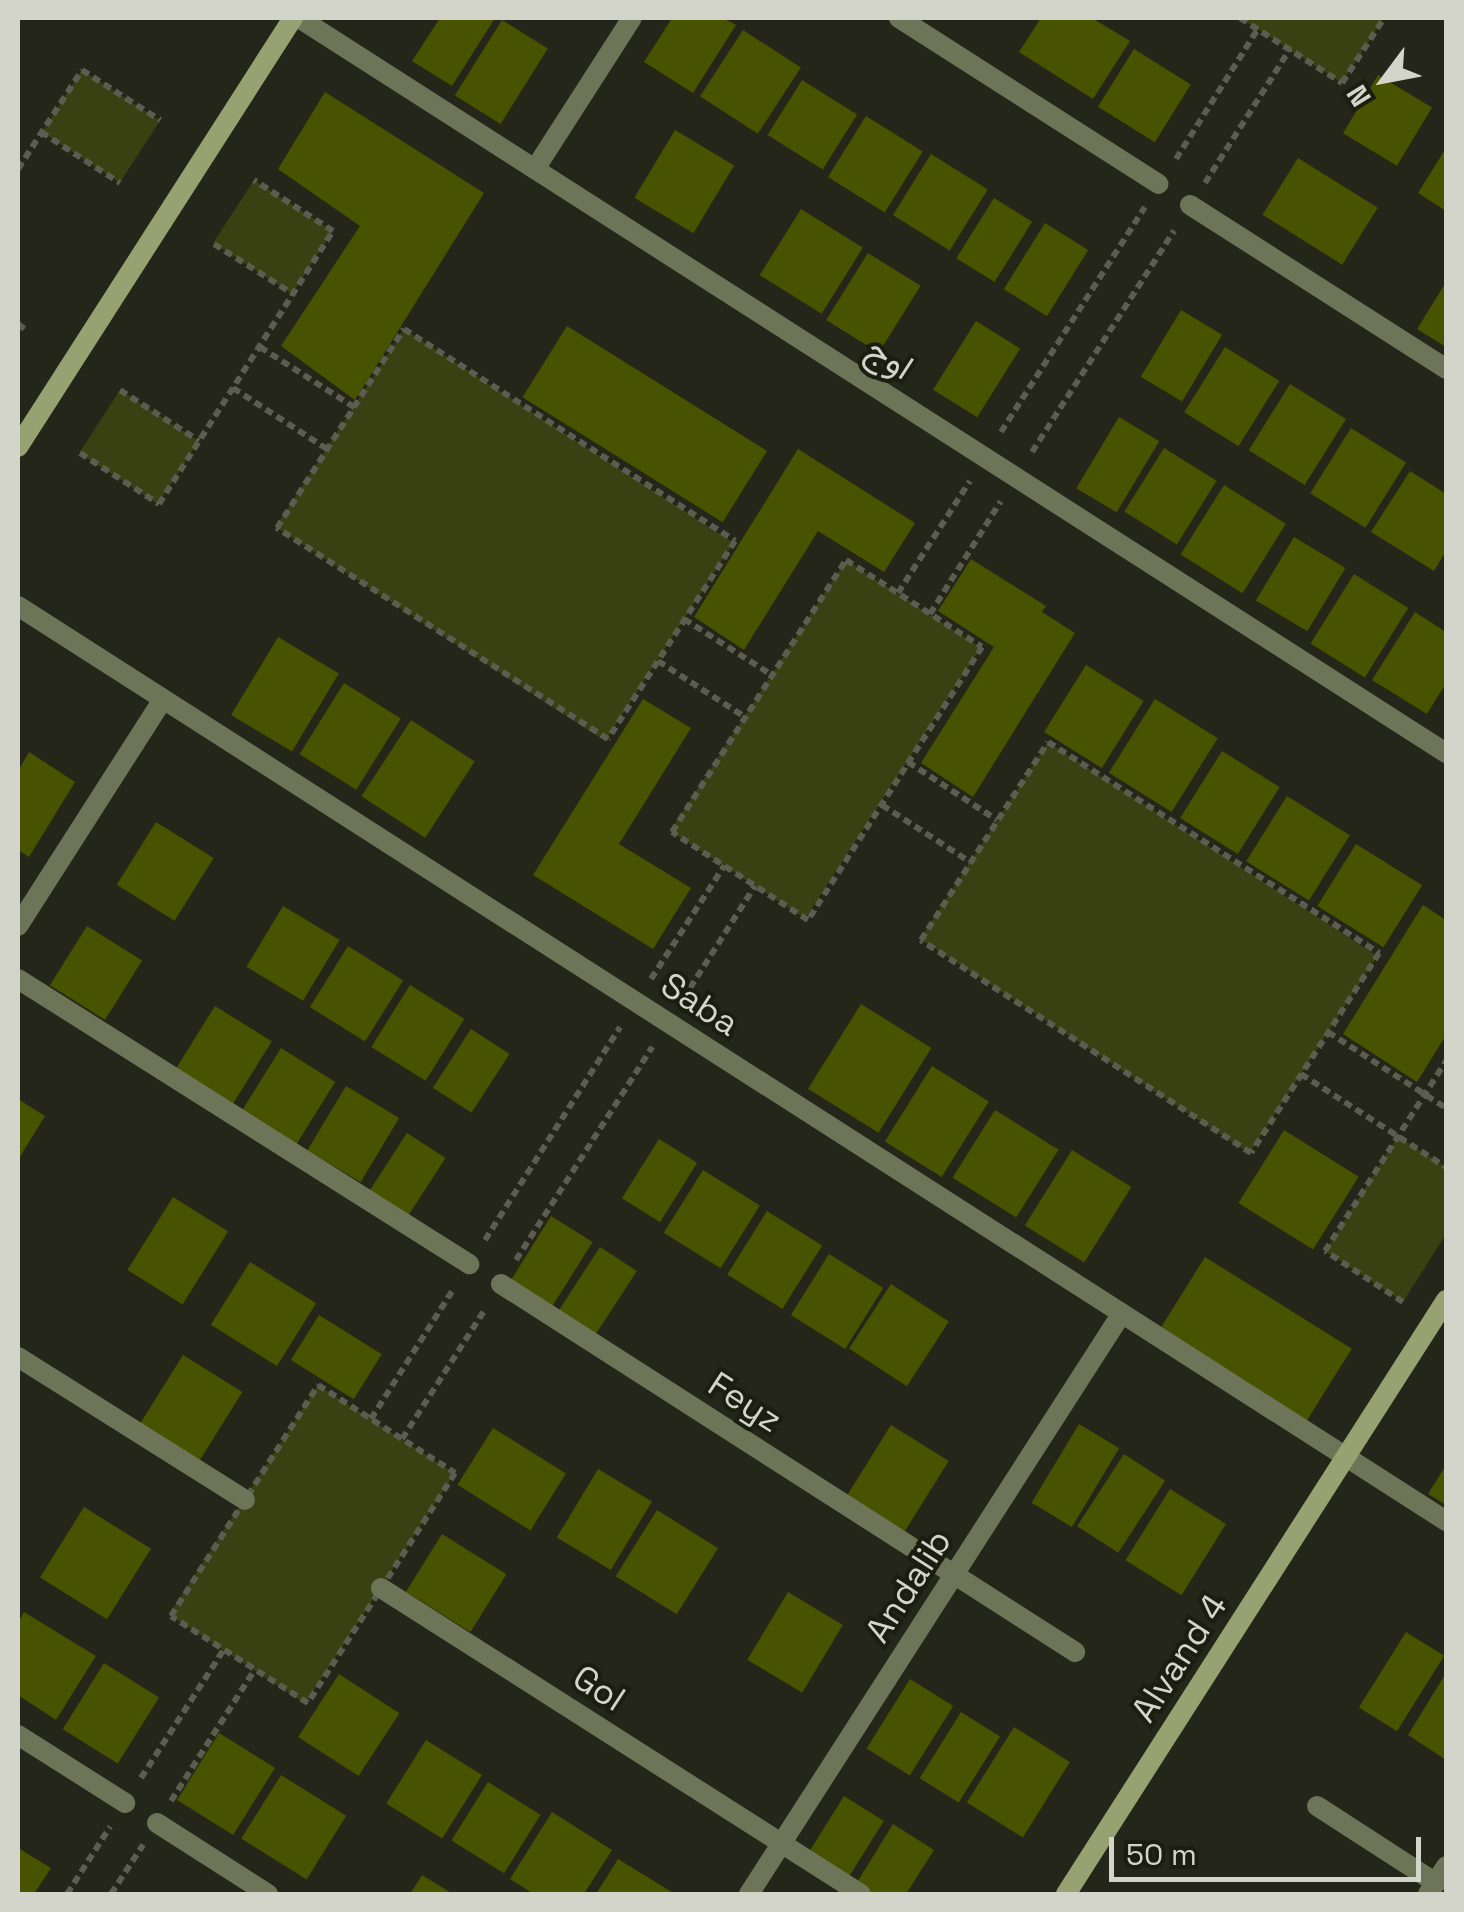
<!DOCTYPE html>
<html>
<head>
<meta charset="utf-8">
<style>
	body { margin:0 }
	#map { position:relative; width:1464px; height:1912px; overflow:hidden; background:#232618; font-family:"Space Grotesk",Vazirmatn,sans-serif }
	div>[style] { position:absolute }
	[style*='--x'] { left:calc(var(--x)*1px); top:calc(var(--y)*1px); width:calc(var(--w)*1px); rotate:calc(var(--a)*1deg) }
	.green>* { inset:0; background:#394112; transform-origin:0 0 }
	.building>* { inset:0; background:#485300; transform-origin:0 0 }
	.path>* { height:6px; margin-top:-3px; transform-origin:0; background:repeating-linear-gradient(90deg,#5a5d50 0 8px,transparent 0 13px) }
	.lane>* { height:20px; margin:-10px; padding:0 10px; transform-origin:10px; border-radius:10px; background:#6d7457 }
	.street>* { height:20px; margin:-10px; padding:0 10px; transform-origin:10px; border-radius:10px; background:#6d7457 }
	.secondary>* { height:20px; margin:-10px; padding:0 10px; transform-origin:10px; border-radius:10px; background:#97a172 }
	span { translate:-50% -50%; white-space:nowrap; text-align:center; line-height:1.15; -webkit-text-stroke:8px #1a1d0f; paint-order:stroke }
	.street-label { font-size:35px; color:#d3d5cb }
	.frame { position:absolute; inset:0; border:20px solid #d3d5cb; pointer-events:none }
	.north { position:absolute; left:1334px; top:30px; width:100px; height:100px; -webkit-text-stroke:8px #1a1d0f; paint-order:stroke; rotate:238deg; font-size:28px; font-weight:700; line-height:40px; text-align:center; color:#d3d5cb }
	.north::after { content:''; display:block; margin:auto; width:35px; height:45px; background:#d3d5cb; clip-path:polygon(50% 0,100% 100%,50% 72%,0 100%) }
	.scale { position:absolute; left:1109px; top:1837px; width:312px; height:45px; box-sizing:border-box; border:5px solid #d3d5cb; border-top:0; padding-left:12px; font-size:30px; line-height:35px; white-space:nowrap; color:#d3d5cb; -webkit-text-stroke:8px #1a1d0f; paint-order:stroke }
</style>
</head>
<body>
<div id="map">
	<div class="green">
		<i style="clip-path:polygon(1240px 18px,1384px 18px,1342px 83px)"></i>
		<i style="left:82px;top:70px;width:93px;height:74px;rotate:33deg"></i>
		<i style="left:254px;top:180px;width:94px;height:75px;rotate:33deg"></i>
		<i style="left:404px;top:329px;width:393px;height:236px;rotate:33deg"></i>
		<i style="left:120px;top:390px;width:94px;height:75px;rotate:33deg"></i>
		<i style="left:846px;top:560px;width:161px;height:323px;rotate:33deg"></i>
		<i style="left:1048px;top:742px;width:393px;height:235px;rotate:33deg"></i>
		<i style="clip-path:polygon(1398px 1136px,1446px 1167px,1446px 1234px,1403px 1302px,1325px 1251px)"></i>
		<i style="left:318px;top:1385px;width:163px;height:274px;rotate:33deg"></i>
	</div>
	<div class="building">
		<i style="clip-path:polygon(440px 18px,495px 18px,452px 86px,412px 61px)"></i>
		<i style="clip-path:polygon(672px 18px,723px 18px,736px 25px,693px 93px,644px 62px)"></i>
		<i style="clip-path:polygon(1041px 18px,1092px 18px,1130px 41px,1093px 99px,1019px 52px)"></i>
		<i style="left:502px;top:20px;width:54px;height:89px;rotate:32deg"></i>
		<i style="left:743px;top:30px;width:69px;height:79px;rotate:33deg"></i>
		<i style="left:1134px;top:49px;width:67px;height:68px;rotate:32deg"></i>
		<i style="left:1378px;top:75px;width:63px;height:68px;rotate:31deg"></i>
		<i style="left:802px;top:80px;width:65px;height:65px;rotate:32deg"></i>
		<i style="clip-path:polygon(325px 92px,484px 193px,355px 400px,281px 346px,360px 226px,278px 169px)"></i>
		<i style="left:866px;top:116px;width:67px;height:72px;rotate:32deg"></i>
		<i style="left:675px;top:130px;width:69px;height:79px;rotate:31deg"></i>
		<i style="clip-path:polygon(1446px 148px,1446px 211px,1418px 193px)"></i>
		<i style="left:931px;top:154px;width:67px;height:72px;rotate:32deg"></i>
		<i style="left:1298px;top:158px;width:94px;height:67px;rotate:32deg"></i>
		<i style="left:994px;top:198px;width:45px;height:71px;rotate:32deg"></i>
		<i style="left:801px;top:209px;width:73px;height:78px;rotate:32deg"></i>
		<i style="left:1045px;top:223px;width:51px;height:78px;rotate:32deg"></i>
		<i style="left:868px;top:253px;width:62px;height:79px;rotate:32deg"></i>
		<i style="clip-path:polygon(1446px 282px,1446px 347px,1417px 329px)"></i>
		<i style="left:1181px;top:310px;width:48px;height:78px;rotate:31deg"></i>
		<i style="left:976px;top:321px;width:52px;height:81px;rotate:32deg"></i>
		<i style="left:567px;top:326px;width:236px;height:84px;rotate:32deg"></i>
		<i style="left:1225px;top:347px;width:64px;height:77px;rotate:32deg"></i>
		<i style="left:1290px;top:384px;width:66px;height:78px;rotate:32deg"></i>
		<i style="left:1119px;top:417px;width:47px;height:83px;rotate:31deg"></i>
		<i style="left:1351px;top:428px;width:65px;height:77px;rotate:32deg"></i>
		<i style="left:1164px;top:448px;width:62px;height:75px;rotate:32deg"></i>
		<i style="clip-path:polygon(798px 449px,915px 523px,884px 572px,818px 531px,744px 650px,694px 617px)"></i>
		<i style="clip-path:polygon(1410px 471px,1446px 494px,1446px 551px,1434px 571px,1371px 532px)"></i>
		<i style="left:1224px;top:485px;width:73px;height:82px;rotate:32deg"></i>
		<i style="left:1294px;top:537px;width:60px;height:74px;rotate:31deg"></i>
		<i style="clip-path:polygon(971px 559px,1046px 606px,1042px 612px,1075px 633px,973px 797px,921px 763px,994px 647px,938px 611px)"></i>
		<i style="left:1354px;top:574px;width:64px;height:82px;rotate:32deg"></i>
		<i style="clip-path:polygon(1415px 612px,1446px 632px,1446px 683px,1427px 714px,1372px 680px)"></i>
		<i style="left:278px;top:637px;width:71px;height:91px;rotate:31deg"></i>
		<i style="left:1086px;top:665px;width:68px;height:79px;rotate:32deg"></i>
		<i style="left:344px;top:683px;width:67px;height:84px;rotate:32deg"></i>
		<i style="clip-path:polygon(643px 699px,691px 728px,619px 844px,691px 888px,653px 949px,533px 875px)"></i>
		<i style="left:1155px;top:699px;width:74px;height:87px;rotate:32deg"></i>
		<i style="left:411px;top:720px;width:76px;height:91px;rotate:33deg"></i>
		<i style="left:1222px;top:751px;width:68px;height:79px;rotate:32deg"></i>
		<i style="clip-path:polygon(29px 752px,75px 782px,29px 857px,18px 850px,18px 771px)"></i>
		<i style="left:1287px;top:796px;width:74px;height:77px;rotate:32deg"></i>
		<i style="left:156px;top:822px;width:68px;height:74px;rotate:32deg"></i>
		<i style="left:1356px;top:844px;width:78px;height:73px;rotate:32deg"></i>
		<i style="clip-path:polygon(1423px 905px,1446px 920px,1446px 1035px,1417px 1082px,1343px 1034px)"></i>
		<i style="left:283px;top:906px;width:66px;height:71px;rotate:31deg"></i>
		<i style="left:87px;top:926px;width:65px;height:70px;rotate:32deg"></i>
		<i style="left:348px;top:946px;width:65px;height:72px;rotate:32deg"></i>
		<i style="left:410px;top:985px;width:64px;height:73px;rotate:32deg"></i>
		<i style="left:861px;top:1004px;width:83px;height:100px;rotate:32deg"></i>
		<i style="left:215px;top:1006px;width:67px;height:73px;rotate:32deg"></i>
		<i style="left:471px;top:1029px;width:46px;height:70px;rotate:33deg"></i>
		<i style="left:281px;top:1048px;width:64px;height:73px;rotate:32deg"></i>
		<i style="left:932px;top:1066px;width:67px;height:89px;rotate:32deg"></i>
		<i style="left:346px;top:1086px;width:62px;height:75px;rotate:31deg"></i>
		<i style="clip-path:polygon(18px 1099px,45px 1116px,18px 1160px)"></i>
		<i style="left:995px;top:1110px;width:75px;height:80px;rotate:32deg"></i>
		<i style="left:1284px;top:1130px;width:88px;height:86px;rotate:32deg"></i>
		<i style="left:407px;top:1133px;width:46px;height:71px;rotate:33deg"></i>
		<i style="left:659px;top:1139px;width:45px;height:70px;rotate:32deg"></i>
		<i style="left:1072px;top:1150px;width:70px;height:89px;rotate:32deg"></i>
		<i style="left:703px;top:1170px;width:67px;height:74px;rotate:32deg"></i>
		<i style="left:173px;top:1197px;width:65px;height:86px;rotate:32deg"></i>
		<i style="left:767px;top:1211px;width:65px;height:75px;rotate:32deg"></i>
		<i style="left:551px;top:1216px;width:49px;height:78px;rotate:32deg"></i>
		<i style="left:600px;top:1247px;width:44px;height:77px;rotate:33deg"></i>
		<i style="left:829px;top:1254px;width:64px;height:72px;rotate:32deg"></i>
		<i style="left:1205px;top:1257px;width:173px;height:89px;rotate:32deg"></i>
		<i style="left:250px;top:1262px;width:78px;height:74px;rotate:32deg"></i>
		<i style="left:891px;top:1284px;width:69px;height:77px;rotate:33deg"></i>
		<i style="left:319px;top:1315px;width:74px;height:53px;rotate:32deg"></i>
		<i style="left:183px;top:1355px;width:70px;height:83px;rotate:32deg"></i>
		<i style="left:1079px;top:1424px;width:47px;height:92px;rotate:31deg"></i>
		<i style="left:891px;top:1425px;width:68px;height:88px;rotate:32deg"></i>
		<i style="left:493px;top:1428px;width:86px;height:67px;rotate:32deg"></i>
		<i style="left:1124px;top:1454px;width:49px;height:86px;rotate:33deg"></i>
		<i style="clip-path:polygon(1446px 1465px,1446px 1505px,1428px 1494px)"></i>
		<i style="left:598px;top:1469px;width:63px;height:80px;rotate:31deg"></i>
		<i style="left:1170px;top:1489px;width:66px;height:84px;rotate:32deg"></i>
		<i style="left:84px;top:1507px;width:79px;height:83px;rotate:32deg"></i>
		<i style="left:657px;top:1510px;width:72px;height:78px;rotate:32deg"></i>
		<i style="left:442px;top:1534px;width:76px;height:68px;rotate:32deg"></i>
		<i style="left:788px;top:1592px;width:64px;height:79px;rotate:31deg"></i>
		<i style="clip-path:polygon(24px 1612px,96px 1656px,56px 1720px,18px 1695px,18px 1623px)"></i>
		<i style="left:1406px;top:1632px;width:45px;height:89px;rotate:32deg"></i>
		<i style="left:104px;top:1663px;width:65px;height:78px;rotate:32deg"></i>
		<i style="clip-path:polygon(1446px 1673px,1446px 1760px,1408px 1735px)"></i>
		<i style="left:339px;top:1674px;width:72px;height:75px;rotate:33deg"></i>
		<i style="left:910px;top:1679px;width:51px;height:82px;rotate:32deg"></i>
		<i style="left:961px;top:1712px;width:46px;height:78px;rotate:32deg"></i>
		<i style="left:1014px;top:1727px;width:66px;height:89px;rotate:32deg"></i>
		<i style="left:219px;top:1733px;width:66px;height:79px;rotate:32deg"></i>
		<i style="left:426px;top:1740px;width:66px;height:75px;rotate:32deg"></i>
		<i style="left:281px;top:1775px;width:77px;height:75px;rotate:32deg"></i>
		<i style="left:488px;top:1782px;width:62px;height:69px;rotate:32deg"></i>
		<i style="left:844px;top:1796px;width:47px;height:68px;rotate:32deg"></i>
		<i style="clip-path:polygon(552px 1812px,612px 1850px,584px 1894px,534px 1894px,510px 1879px)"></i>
		<i style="clip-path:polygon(893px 1824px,934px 1850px,906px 1894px,872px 1894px,856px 1884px)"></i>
		<i style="clip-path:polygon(18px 1848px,51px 1868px,34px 1894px,18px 1894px)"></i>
		<i style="clip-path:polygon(618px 1859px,675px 1894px,596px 1894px)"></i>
		<i style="clip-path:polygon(422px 1875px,453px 1894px,410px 1894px)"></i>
	</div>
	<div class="path">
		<i style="--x:1240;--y:18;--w:121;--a:32.5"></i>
		<i style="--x:1342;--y:83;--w:77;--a:-57.1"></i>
		<i style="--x:41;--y:132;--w:94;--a:32.8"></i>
		<i style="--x:1176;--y:159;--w:154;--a:-57.8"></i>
		<i style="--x:18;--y:169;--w:118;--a:-57.1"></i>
		<i style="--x:82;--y:70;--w:93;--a:32.7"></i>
		<i style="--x:1205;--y:183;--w:159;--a:-57.6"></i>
		<i style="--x:214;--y:244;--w:93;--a:32.3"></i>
		<i style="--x:18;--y:324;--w:10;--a:37"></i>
		<i style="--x:404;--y:329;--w:393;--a:32.6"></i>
		<i style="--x:735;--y:541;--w:235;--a:122.7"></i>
		<i style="--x:608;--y:739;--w:393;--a:-147.5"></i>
		<i style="--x:277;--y:528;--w:236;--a:-57.5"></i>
		<i style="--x:260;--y:347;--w:112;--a:32.6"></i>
		<i style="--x:233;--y:388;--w:112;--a:33"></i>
		<i style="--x:120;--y:390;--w:94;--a:32.8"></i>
		<i style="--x:1001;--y:432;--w:267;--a:-57.4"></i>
		<i style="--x:1032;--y:452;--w:263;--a:-57.3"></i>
		<i style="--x:80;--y:453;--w:94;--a:32.8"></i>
		<i style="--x:159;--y:504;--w:324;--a:-57.5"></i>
		<i style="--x:333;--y:231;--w:94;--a:-147.2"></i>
		<i style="--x:846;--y:560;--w:161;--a:32.6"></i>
		<i style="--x:982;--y:647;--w:324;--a:122.5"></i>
		<i style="--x:808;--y:920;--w:162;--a:-147.1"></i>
		<i style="--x:672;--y:832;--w:323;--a:-57.4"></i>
		<i style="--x:898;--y:593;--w:133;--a:-57.3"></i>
		<i style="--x:930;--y:614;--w:133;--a:-57.9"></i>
		<i style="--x:684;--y:619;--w:104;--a:32.5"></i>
		<i style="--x:658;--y:661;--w:103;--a:32.8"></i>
		<i style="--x:1048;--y:742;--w:393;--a:32.5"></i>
		<i style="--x:1379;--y:953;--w:237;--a:122.6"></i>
		<i style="--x:1251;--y:1153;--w:393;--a:-147.2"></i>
		<i style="--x:921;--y:940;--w:235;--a:-57.3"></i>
		<i style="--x:908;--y:762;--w:106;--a:33.1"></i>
		<i style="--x:882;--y:805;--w:105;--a:32.9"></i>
		<i style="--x:651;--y:979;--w:135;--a:-57.1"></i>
		<i style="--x:683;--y:999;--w:134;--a:-57.5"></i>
		<i style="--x:1328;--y:1032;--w:140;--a:32.8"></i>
		<i style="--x:1301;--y:1074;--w:172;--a:32.7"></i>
		<i style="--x:485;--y:1240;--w:252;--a:-57.6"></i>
		<i style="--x:516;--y:1260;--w:253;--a:-57.4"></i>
		<i style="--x:1403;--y:1302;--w:93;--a:-146.8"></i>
		<i style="--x:1325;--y:1251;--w:225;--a:-57.5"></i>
		<i style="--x:318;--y:1385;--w:163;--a:32.7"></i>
		<i style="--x:455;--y:1473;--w:273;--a:122.6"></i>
		<i style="--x:308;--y:1703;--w:162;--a:-147.6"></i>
		<i style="--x:171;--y:1616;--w:274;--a:-57.5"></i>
		<i style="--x:371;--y:1419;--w:155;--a:-57.6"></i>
		<i style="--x:402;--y:1439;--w:154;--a:-57.4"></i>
		<i style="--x:141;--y:1778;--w:153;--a:-57.2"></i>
		<i style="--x:171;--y:1801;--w:156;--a:-57.5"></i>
		<i style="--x:67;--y:1894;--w:80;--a:-57.3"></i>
		<i style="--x:111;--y:1894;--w:59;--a:-56.9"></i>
	</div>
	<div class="lane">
		<i style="--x:899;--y:18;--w:308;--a:32.6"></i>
		<i style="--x:1190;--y:205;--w:304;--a:32.6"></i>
		<i style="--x:18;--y:979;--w:534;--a:32.29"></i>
		<i style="--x:501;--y:1284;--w:682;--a:32.66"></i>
		<i style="--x:18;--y:1357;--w:268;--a:32.2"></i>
		<i style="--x:381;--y:1588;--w:569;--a:32.52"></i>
		<i style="--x:18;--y:1735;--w:127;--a:32.4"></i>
		<i style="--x:1317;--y:1806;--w:142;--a:32.9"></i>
		<i style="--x:157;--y:1823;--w:132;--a:32.6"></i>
	</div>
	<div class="street">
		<i style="--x:299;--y:18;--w:1362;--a:32.65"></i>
		<i style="--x:535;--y:169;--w:179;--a:-57.3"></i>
		<i style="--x:18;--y:606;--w:1696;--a:32.65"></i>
		<i style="--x:18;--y:926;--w:267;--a:-57.4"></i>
		<i style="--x:749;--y:1894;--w:690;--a:-57.3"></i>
		<i style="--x:1428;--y:1894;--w:33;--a:-57"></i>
	</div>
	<div class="secondary">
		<i style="--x:18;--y:447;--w:510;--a:-57.34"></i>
		<i style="--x:1066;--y:1894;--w:705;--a:-57.39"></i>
	</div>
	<div class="street-label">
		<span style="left:890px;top:358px;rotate:33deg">اوج</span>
		<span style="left:700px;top:1004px;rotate:33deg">Saba</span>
		<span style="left:745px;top:1402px;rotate:33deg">Feyz</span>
		<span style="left:908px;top:1586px;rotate:-57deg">Andalib</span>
		<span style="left:1179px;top:1658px;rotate:-57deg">Alvand 4</span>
		<span style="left:599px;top:1688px;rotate:33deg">Gol</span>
	</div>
	<div class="frame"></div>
	<div class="north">N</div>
	<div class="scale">50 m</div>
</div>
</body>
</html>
